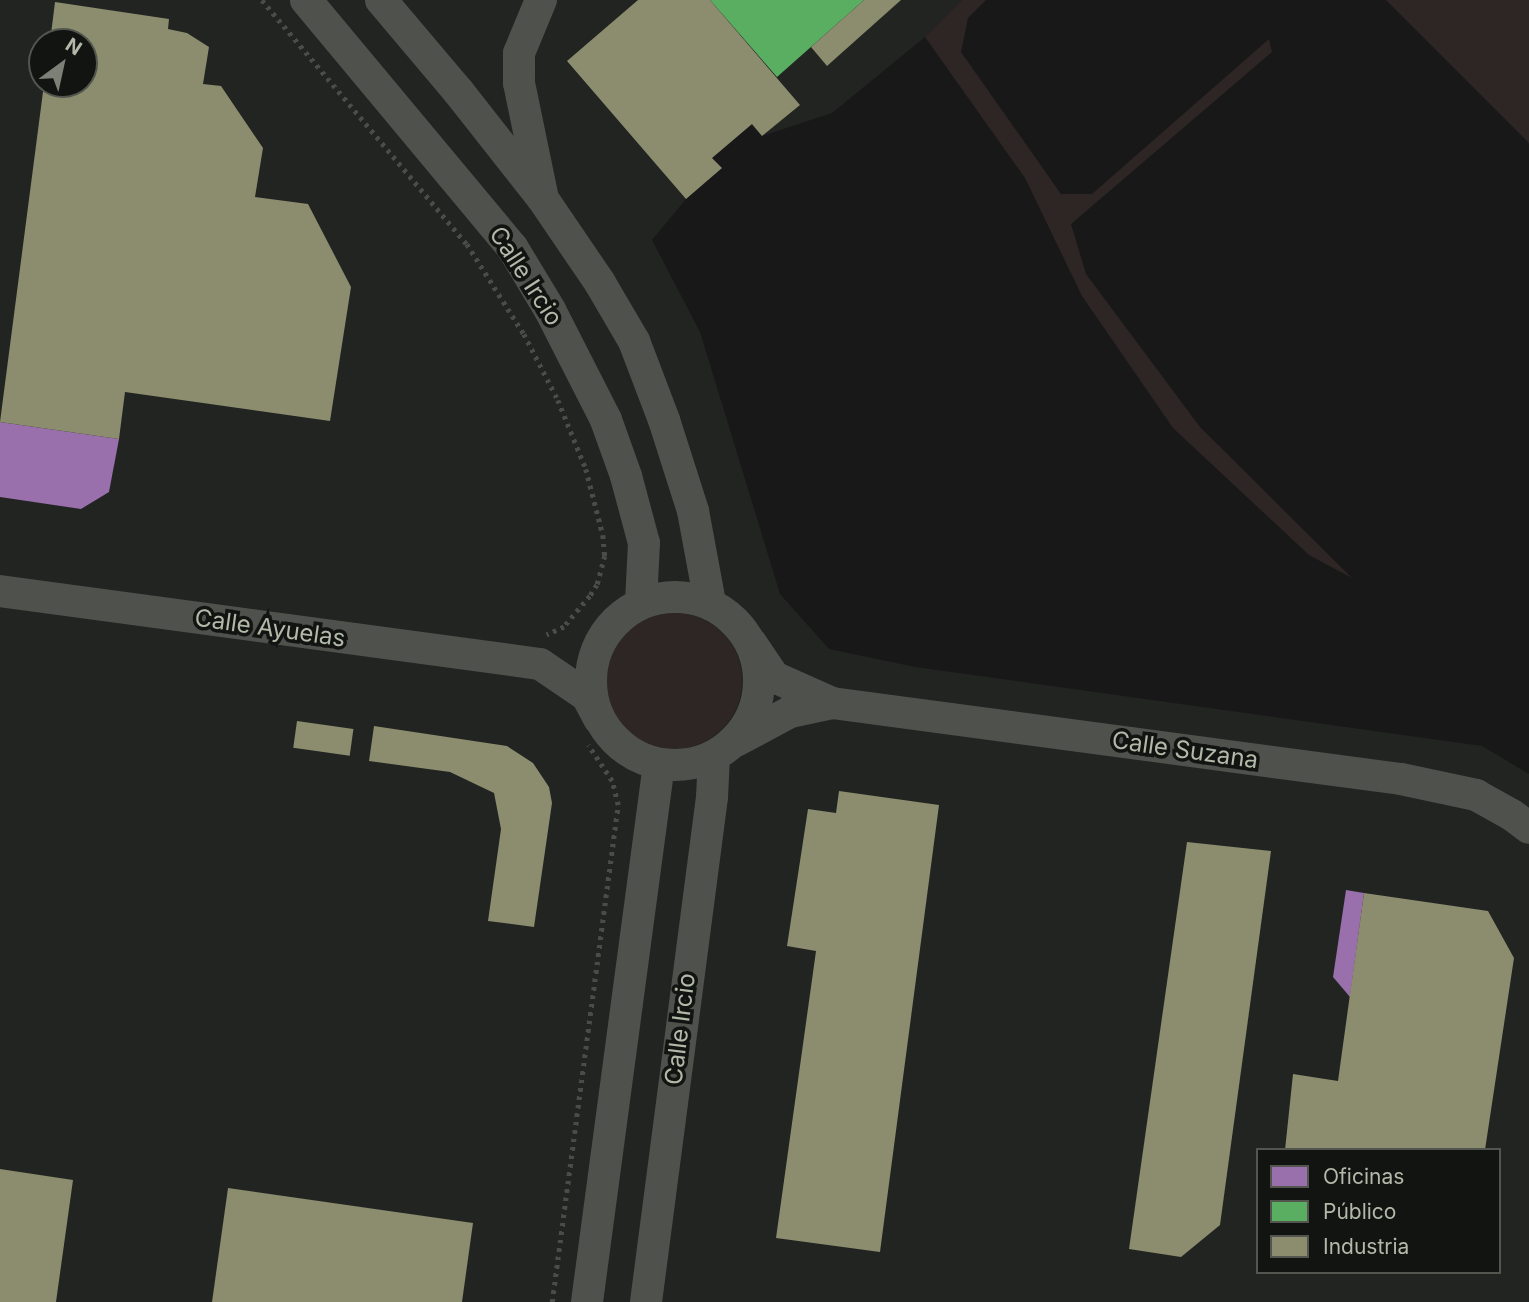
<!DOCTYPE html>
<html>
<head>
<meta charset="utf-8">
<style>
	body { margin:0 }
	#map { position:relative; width:1529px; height:1302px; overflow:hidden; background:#181818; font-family:Inter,sans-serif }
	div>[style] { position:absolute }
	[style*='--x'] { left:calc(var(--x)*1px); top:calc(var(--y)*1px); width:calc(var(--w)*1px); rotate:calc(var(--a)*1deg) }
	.built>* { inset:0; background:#222422 }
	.green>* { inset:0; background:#2e2525 }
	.round { border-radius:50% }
	.offices>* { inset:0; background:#9970ab }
	.public>* { inset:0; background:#5aae61 }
	.industry>* { inset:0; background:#8c8c6e; transform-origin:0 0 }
	.path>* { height:4.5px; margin-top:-2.25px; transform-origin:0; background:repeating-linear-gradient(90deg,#494c48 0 3.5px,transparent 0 8.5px) }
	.minor>* { height:32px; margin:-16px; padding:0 16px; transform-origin:16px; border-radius:16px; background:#4f514c }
	.minor>.ring { margin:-16px; padding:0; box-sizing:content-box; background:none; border:32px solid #4f514c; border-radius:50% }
	span { translate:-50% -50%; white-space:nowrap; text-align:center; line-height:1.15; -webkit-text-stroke:7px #121412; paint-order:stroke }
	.street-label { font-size:24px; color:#b1b9a9 }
	.legend { position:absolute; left:1256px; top:1148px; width:245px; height:126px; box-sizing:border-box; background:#121412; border:2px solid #52564e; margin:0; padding:9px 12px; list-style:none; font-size:21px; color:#b1b9a9 }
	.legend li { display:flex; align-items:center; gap:14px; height:35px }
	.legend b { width:35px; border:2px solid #52564e }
	.north { position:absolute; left:28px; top:28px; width:70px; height:70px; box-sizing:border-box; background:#121412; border:2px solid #52564e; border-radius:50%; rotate:33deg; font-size:19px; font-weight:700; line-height:28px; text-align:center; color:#b1b9a9 }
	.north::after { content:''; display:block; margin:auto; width:24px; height:32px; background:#7b8176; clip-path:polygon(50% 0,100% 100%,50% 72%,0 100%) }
</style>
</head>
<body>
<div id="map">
	<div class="built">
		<i style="clip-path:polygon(evenodd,0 0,962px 0,925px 37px,832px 113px,762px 136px,751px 125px,712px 158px,722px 168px,686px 199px,652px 240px,700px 332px,780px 594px,829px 649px,915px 667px,1482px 746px,1529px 774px,1529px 1302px,0 1302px,0 0,42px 42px,84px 42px,84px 84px,42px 84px,42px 42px,0 0,1258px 1150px,1499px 1150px,1499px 1272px,1258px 1272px,1258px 1150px)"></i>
	</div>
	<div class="green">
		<i style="clip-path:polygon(962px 0,986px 0,968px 18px,961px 52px,1061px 194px,1092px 194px,1269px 39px,1272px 52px,1071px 224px,1086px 274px,1200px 427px,1352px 578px,1309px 555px,1173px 428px,1082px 296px,1025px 178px,925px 37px)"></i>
		<i style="clip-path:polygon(1386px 0,1529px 0,1529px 144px,1528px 142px)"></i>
		<i class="round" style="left:606px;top:613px;width:136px;height:136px"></i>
	</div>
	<div class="offices">
		<i style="clip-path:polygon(0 422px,119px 439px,109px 492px,81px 509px,0 497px)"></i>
		<i style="clip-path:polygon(1346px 890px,1364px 893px,1350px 997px,1333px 977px)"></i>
	</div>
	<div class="public">
		<i style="clip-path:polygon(710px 0,864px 0,777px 77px)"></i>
	</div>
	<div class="industry">
		<i style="clip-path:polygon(638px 0,710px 0,800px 105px,762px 136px,752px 124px,712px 158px,722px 168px,686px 199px,567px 61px)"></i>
		<i style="clip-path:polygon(864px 0,901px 0,827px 66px,811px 47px)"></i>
		<i style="clip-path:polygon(55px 2px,169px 19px,168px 29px,187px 33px,209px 47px,203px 84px,221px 86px,263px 148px,255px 197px,308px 204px,351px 287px,330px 421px,125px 392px,119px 439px,0 422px,44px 84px,84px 84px,84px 42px,50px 42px)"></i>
		<i style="left:297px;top:721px;width:57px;height:27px;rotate:8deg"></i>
		<i style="clip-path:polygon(374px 726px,507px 746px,533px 763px,549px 787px,552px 803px,534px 927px,488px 921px,501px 829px,494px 793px,450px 772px,369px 761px)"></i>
		<i style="clip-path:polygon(839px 791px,939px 805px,880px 1252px,776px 1238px,816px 951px,787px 946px,808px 809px,836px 813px)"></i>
		<i style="clip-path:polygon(1187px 842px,1271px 851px,1220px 1225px,1181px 1257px,1129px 1249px)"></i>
		<i style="clip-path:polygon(1364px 893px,1488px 911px,1514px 958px,1485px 1150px,1285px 1150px,1293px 1074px,1338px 1081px)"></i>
		<i style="clip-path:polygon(0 1169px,73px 1180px,56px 1302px,0 1302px)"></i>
		<i style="clip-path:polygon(228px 1188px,473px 1223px,462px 1302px,212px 1302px)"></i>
	</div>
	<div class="path">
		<i style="--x:262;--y:0;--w:319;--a:50"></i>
		<i style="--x:467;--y:244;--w:107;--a:57.7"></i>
		<i style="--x:524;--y:334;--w:74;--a:62.7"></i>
		<i style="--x:558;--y:400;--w:74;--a:67.9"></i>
		<i style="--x:586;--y:469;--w:68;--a:75.6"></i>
		<i style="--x:603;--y:535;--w:21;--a:85"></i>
		<i style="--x:605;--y:556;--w:30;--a:105"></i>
		<i style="--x:597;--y:585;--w:13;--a:122"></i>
		<i style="--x:590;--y:596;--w:40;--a:130"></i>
		<i style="--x:564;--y:627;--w:19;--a:155"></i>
		<i style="--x:552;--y:1302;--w:501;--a:-82.44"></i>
		<i style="--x:618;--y:805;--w:25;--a:-104"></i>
		<i style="--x:612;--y:781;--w:43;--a:-123.7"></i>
	</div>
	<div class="minor">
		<i style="--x:306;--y:0;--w:322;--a:50.2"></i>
		<i style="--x:512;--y:247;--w:74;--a:58.9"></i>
		<i style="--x:550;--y:310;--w:123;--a:63"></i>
		<i style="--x:606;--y:420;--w:59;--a:70.3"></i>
		<i style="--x:626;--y:476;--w:69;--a:75"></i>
		<i style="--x:644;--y:543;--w:60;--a:92.9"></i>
		<i style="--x:381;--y:0;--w:119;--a:49.8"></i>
		<i style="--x:458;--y:91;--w:137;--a:51.8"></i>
		<i style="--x:543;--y:199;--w:102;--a:55.8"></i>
		<i style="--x:600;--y:283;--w:67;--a:59.6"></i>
		<i style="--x:634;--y:341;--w:85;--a:69.2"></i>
		<i style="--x:664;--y:420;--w:96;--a:72.3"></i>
		<i style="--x:693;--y:511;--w:94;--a:79.5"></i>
		<i style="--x:541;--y:0;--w:57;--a:112.5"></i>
		<i style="--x:519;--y:53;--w:30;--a:90"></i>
		<i style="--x:519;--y:83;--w:113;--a:78.3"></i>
		<i style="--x:0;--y:591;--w:545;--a:7.7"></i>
		<i style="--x:540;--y:664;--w:57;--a:34.2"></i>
		<i style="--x:587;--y:696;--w:26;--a:62"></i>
		<i class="ring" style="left:591px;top:597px;width:136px;height:136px"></i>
		<i style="--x:751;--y:643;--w:41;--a:55.9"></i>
		<i style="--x:774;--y:677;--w:64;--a:24.1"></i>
		<i style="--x:832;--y:703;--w:574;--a:7.61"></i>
		<i style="--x:1401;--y:779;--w:77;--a:12"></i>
		<i style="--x:1476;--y:795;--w:41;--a:29.1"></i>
		<i style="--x:1512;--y:815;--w:21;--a:37"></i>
		<i style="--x:736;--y:741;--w:61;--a:-28.2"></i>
		<i style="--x:790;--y:712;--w:43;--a:-12.1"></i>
		<i style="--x:587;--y:1302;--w:543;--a:-82.38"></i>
		<i style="--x:646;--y:1302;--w:509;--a:-82.55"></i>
		<i style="--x:712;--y:797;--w:41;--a:-87.2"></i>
	</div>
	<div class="street-label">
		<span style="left:526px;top:276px;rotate:57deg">Calle Ircio</span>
		<span style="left:270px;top:628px;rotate:8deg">Calle Ayuelas</span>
		<span style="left:1185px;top:750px;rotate:8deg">Calle Suzana</span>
		<span style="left:680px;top:1029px;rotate:-83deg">Calle Ircio</span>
	</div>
	<ul class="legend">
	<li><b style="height:19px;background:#9970ab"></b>Oficinas</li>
	<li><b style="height:19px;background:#5aae61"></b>Público</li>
	<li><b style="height:19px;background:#8c8c6e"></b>Industria</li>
	</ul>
	<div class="north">N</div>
</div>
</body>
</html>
